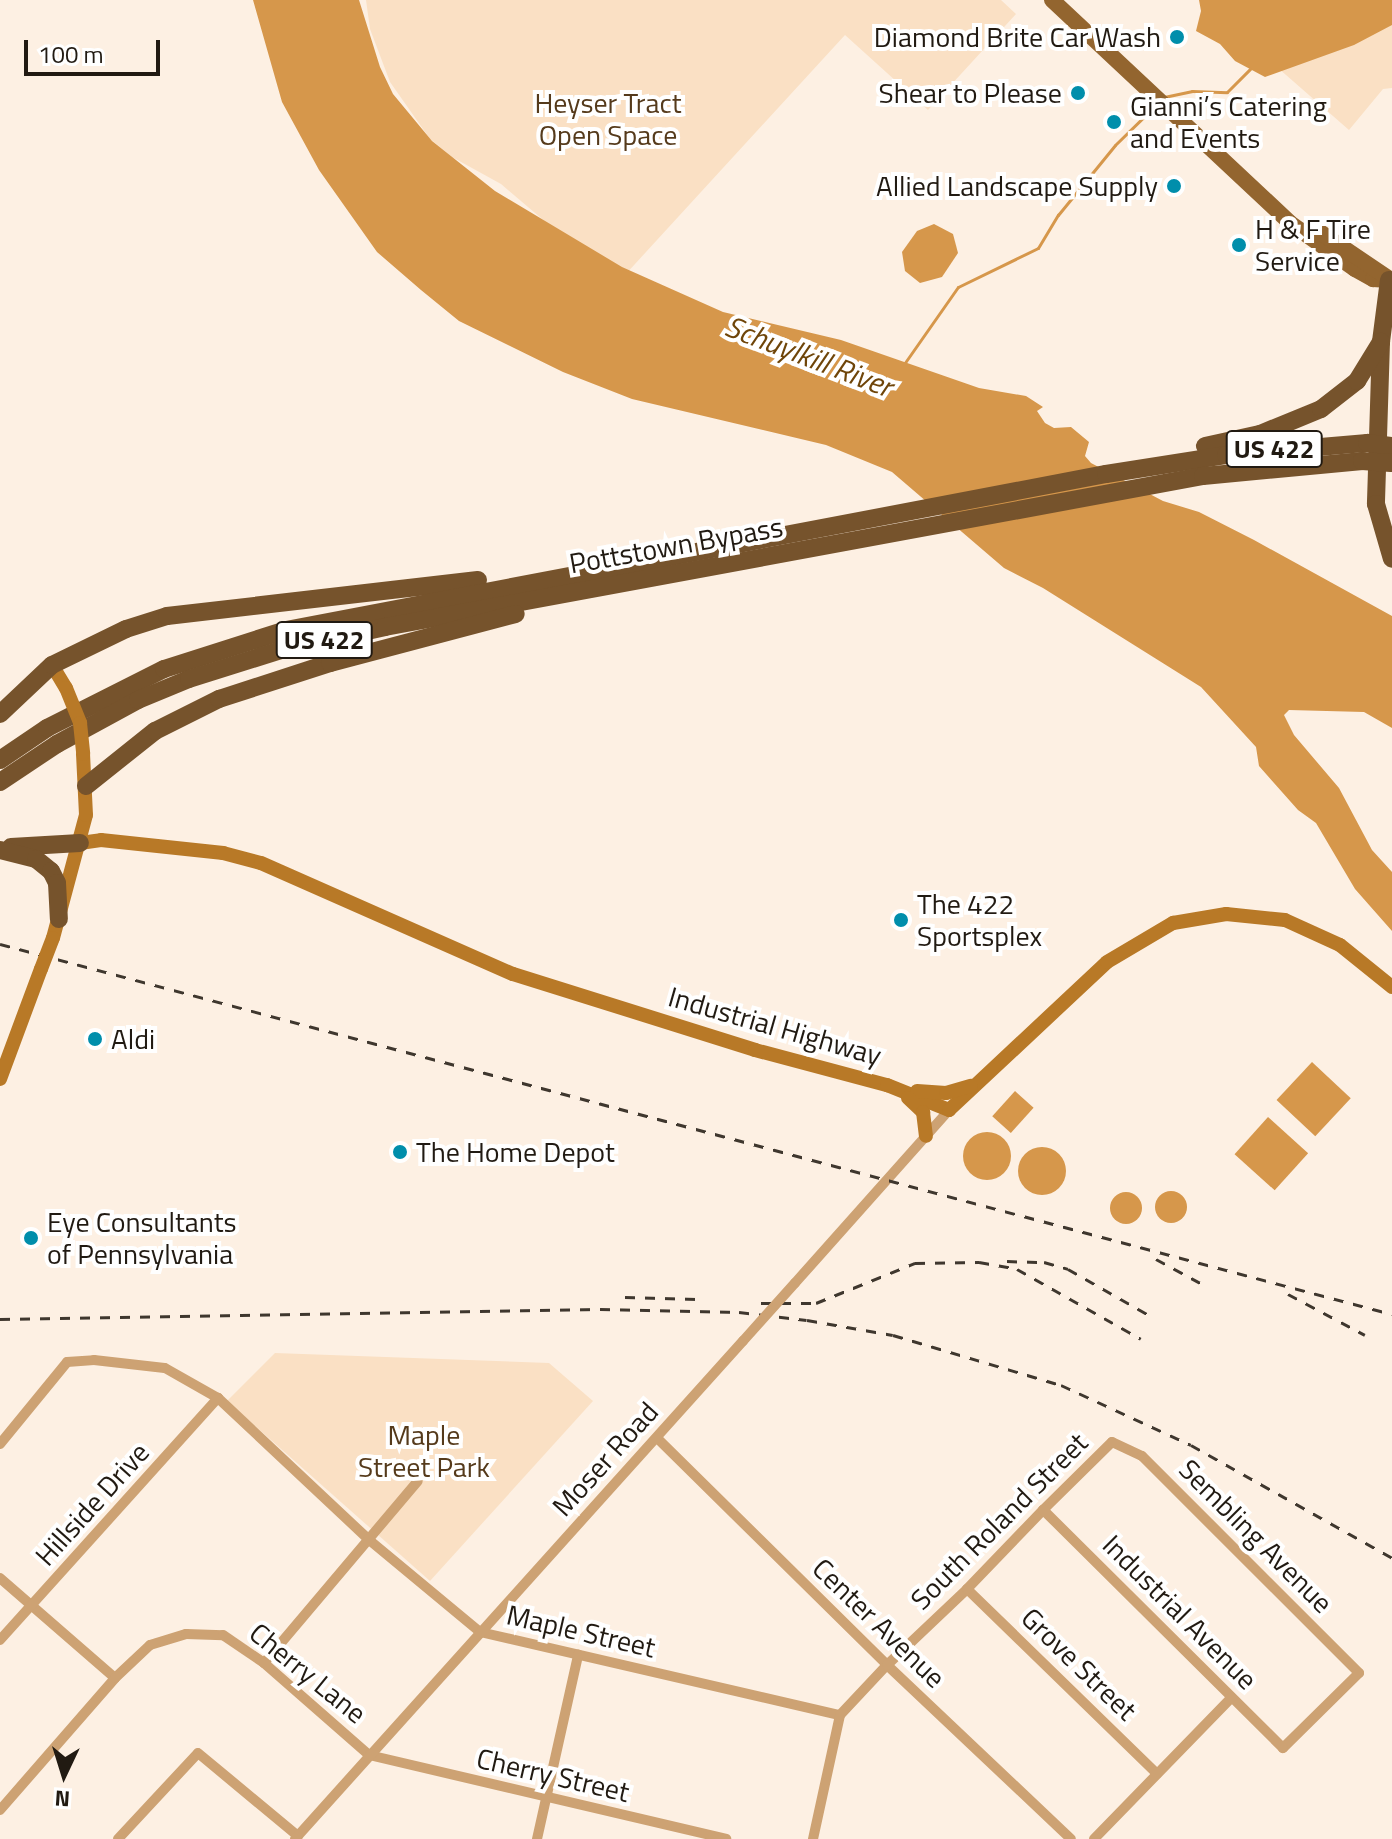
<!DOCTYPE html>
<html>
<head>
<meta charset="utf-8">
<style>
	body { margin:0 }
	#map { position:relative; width:1392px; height:1839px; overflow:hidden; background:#fdf0e3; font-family:"Titillium Web",sans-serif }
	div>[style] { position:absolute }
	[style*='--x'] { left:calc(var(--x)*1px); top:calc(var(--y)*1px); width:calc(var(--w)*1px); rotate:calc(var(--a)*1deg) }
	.green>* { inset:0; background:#fae0c4 }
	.water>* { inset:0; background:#d6974b; transform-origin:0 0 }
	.round { border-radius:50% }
	.stream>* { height:3px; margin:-1.5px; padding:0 1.5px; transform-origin:1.5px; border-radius:1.5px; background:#d6974b }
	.street>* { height:10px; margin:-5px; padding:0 5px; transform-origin:5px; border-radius:5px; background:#cda273 }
	.secondary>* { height:14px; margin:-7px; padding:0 7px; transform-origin:7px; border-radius:7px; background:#b87927 }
	.primary>* { height:16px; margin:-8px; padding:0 8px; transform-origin:8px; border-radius:8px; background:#93652f }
	.highway>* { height:18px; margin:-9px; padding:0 9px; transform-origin:9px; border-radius:9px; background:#76532c }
	.rail>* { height:3px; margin-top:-1.5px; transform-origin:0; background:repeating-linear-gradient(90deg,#3f372e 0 10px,transparent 0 20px) }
	.street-bridge>* { height:10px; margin:-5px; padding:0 5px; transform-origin:5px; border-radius:5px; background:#cda273 }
	.secondary-bridge>* { height:14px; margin:-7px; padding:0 7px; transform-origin:7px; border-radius:7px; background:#b87927 }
	.highway-bridge>* { height:18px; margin:-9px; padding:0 9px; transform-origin:9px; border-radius:9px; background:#76532c }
	.dots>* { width:22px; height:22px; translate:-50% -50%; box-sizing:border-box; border:4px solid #fff; border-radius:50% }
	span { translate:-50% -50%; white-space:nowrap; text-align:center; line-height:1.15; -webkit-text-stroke:8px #fff; paint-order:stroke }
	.shield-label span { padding:2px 6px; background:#fff; border:2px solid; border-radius:6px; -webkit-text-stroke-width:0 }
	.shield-label { font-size:26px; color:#211a12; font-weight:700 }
	.poi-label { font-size:28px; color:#211a12 }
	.right { translate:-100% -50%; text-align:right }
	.left { translate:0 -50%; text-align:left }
	.park-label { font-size:28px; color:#553a1b }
	.street-label { font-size:28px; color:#211a12 }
	.water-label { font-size:30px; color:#6f4509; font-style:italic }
	.north { position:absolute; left:24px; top:1735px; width:80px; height:80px; -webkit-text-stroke:6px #fff; paint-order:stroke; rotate:184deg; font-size:22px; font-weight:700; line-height:32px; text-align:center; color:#211a12 }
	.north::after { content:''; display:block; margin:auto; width:28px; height:36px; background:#211a12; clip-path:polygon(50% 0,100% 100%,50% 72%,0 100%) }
	.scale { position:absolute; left:24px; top:40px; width:136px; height:36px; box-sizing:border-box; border:4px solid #211a12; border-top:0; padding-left:10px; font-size:24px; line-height:28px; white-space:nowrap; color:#211a12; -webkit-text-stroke:6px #fff; paint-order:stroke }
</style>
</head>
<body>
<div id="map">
	<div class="green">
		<i style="clip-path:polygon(366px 0,1001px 0,1016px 14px,928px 110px,845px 35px,624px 276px,548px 224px,501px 184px,452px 157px,430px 139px,390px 82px,370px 29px)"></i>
		<i style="clip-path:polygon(1200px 0,1392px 0,1392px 88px,1383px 89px,1349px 130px)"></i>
		<i style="clip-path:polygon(275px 1353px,549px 1363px,593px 1401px,430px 1581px,227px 1401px)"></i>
	</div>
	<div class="water">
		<i style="clip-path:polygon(253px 0,359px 0,380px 67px,393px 94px,432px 141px,495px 191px,622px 267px,723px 312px,841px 340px,979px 388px,1026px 396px,1043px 407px,1037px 411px,1045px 423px,1054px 428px,1071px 427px,1089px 442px,1085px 456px,1091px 463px,1163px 501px,1199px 512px,1254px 540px,1392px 616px,1392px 728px,1364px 712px,1289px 710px,1284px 715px,1294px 735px,1339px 788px,1372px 850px,1392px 872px,1392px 931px,1355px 889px,1316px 823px,1298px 810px,1259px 766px,1256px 747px,1201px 687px,1043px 588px,1004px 568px,892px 472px,826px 445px,632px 399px,563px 372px,459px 321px,421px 290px,377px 252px,319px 170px,282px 102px)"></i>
		<i style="clip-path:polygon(1199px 0,1392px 0,1392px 25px,1354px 45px,1265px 77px,1235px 61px,1220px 44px,1196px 31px,1201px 11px)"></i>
		<i style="clip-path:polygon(934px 224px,953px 234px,958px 253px,942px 277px,920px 283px,905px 271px,902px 252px,917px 231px)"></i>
		<i style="left:1312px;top:1062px;width:53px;height:52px;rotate:43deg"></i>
		<i style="left:1015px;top:1091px;width:25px;height:34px;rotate:42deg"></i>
		<i style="left:1268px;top:1117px;width:54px;height:50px;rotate:42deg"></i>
		<i class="round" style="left:963px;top:1132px;width:48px;height:48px"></i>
		<i class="round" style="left:1018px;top:1147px;width:48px;height:48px"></i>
		<i class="round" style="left:1155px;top:1191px;width:32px;height:32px"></i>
		<i class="round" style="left:1110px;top:1192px;width:32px;height:32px"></i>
	</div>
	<div class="stream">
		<i style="--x:1164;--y:97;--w:29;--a:-12"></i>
		<i style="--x:1192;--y:91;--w:35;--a:2"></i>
		<i style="--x:1227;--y:92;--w:33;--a:-45"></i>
		<i style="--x:904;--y:364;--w:94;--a:-55"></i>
		<i style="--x:958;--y:287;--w:89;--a:-26"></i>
		<i style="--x:1038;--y:248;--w:39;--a:-59"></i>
		<i style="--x:1058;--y:215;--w:90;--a:-50.8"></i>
		<i style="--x:1115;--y:145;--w:57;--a:-44.3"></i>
	</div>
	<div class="street">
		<i style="--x:795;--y:1283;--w:232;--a:-48.3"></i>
		<i style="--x:657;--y:1438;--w:323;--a:44.6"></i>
		<i style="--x:887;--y:1665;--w:253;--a:43.4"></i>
		<i style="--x:0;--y:1444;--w:106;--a:-50.7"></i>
		<i style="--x:67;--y:1362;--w:27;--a:-4"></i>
		<i style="--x:94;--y:1360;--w:71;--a:6.4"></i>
		<i style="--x:165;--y:1368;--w:61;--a:29.5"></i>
		<i style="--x:218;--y:1398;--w:206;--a:43.2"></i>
		<i style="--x:368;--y:1539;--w:146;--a:39.7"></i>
		<i style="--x:480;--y:1632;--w:369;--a:13"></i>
		<i style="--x:0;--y:1578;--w:152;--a:41"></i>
		<i style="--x:967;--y:1589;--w:265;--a:44.2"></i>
		<i style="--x:0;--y:1640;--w:326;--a:-48"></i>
		<i style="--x:264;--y:1663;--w:238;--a:-49.8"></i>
		<i style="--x:0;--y:1810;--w:175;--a:-48.9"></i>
		<i style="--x:115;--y:1678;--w:48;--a:-43.3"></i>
		<i style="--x:150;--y:1645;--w:38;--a:-17"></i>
		<i style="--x:186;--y:1634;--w:37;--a:2"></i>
		<i style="--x:223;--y:1635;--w:50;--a:34.3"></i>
		<i style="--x:264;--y:1663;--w:140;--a:41.2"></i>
		<i style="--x:369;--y:1755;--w:367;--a:13.2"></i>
		<i style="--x:118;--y:1839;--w:117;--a:-47.1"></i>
		<i style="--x:198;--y:1753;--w:130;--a:39.7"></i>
		<i style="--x:295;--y:1839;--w:670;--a:-48.03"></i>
		<i style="--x:537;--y:1839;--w:189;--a:-77.4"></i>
		<i style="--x:813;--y:1839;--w:127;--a:-77.7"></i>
		<i style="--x:840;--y:1715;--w:69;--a:-46.8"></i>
		<i style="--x:887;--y:1665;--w:110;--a:-43.5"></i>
		<i style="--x:967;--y:1589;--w:110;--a:-46.1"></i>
		<i style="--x:1043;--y:1510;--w:97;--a:-44.6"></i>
		<i style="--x:1112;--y:1442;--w:33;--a:25"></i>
		<i style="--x:1142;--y:1456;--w:307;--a:45"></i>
		<i style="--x:1359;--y:1673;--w:107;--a:135.4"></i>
		<i style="--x:1283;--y:1748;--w:338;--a:-135.2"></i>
		<i style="--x:1094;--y:1839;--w:197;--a:-45.8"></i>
	</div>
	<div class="secondary">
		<i style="--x:52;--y:665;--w:27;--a:59"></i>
		<i style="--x:80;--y:843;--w:21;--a:-8"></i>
		<i style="--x:101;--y:840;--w:123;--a:6.1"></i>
		<i style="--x:223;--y:853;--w:39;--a:15"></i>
		<i style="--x:261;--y:863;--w:275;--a:23.8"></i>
		<i style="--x:513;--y:974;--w:254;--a:17.4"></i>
		<i style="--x:755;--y:1050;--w:137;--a:14.9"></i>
		<i style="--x:887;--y:1085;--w:67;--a:22"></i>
		<i style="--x:949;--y:1110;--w:216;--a:-43.1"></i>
		<i style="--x:1107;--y:962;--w:77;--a:-30.6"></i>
		<i style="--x:1173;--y:923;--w:54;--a:-9.6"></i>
		<i style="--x:1226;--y:914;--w:59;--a:5.8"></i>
		<i style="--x:1285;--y:920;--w:60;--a:24.4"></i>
		<i style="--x:1340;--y:945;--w:67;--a:38.9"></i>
		<i style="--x:53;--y:938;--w:127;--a:-75"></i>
		<i style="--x:86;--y:815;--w:61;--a:-92.8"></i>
		<i style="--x:0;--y:1079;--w:117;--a:-69.6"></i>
		<i style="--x:917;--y:1091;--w:29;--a:4"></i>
		<i style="--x:946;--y:1093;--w:26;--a:-16"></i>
		<i style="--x:908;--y:1098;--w:21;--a:43"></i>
		<i style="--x:923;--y:1112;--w:24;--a:83"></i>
	</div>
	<div class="primary">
		<i style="--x:1052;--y:0;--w:326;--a:43.1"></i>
		<i style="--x:1290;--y:223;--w:80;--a:35.3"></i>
		<i style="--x:1355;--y:269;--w:21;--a:29"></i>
		<i style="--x:1373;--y:279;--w:16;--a:4"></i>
		<i style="--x:1311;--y:226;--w:97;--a:34"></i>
	</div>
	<div class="highway">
		<i style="--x:1389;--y:280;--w:63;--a:97.4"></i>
		<i style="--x:1381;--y:342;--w:162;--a:91.8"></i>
		<i style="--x:1376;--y:504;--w:57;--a:73.8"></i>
		<i style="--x:1205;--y:446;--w:56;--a:-12.3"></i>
		<i style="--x:1260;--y:434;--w:66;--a:-22.3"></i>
		<i style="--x:1321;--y:409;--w:46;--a:-37.9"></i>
		<i style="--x:1357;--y:381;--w:46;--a:-58.4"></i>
		<i style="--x:0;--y:714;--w:71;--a:-43.3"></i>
		<i style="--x:52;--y:665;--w:82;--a:-25.9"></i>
		<i style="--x:126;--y:629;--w:43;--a:-17.6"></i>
		<i style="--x:167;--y:616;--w:313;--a:-6.6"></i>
		<i style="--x:0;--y:760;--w:57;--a:-34.2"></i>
		<i style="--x:47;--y:728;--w:131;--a:-26.8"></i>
		<i style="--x:164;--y:669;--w:128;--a:-17.7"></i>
		<i style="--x:286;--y:630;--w:835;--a:-10.77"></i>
		<i style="--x:1106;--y:474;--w:121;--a:-9"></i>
		<i style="--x:1226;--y:455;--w:142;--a:-4.9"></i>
		<i style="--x:0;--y:782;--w:69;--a:-33.7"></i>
		<i style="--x:57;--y:744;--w:92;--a:-28.5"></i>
		<i style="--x:138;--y:700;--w:55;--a:-22.4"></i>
		<i style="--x:189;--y:679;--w:96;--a:-17.5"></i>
		<i style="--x:281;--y:650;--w:107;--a:-12.5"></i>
		<i style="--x:385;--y:627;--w:832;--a:-10.46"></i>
		<i style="--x:1203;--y:476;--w:160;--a:-5.4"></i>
		<i style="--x:86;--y:786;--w:88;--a:-38.6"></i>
		<i style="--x:155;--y:731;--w:72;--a:-26.6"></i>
		<i style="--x:219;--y:699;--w:117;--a:-18"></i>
		<i style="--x:330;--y:663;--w:192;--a:-14.8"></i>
		<i style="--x:11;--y:847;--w:69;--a:-3.3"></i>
		<i style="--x:0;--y:850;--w:37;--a:14"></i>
		<i style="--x:36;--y:859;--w:19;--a:39"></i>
		<i style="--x:51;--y:871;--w:13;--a:63"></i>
		<i style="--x:57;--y:883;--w:36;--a:87"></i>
	</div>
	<div class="rail">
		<i style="--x:0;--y:944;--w:1440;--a:14.89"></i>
		<i style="--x:1156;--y:1259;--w:57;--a:28.4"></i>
		<i style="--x:1007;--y:1261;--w:37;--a:2"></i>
		<i style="--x:1044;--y:1262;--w:25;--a:16"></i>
		<i style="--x:1068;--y:1269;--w:97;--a:29.7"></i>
		<i style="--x:1288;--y:1294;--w:87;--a:28"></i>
		<i style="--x:625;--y:1297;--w:72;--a:1.6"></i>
		<i style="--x:761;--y:1303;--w:55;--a:0"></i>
		<i style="--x:816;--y:1303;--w:107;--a:-22"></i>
		<i style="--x:915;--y:1263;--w:64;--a:-0.9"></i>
		<i style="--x:979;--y:1262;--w:39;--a:10"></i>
		<i style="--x:1017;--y:1269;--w:142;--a:29.4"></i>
		<i style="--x:0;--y:1319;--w:600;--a:-0.95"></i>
		<i style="--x:600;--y:1309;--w:139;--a:1.2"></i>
		<i style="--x:739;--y:1312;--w:68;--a:6.7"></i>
		<i style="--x:807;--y:1320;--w:87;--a:9.9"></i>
		<i style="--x:893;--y:1335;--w:175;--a:16.6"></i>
		<i style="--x:1061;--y:1385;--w:143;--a:24.8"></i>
		<i style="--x:1191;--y:1445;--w:231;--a:29.3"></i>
	</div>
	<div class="street-bridge">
		<i style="--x:743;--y:1341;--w:78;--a:-48.1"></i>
	</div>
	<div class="secondary-bridge">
		<i style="--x:66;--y:688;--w:38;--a:68"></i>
		<i style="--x:80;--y:723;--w:31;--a:84"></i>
		<i style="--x:41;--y:969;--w:33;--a:-69"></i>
	</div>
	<div class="highway-bridge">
		<i style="--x:1367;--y:443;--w:25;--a:7"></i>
		<i style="--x:1362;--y:461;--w:29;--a:4"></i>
	</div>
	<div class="dots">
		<i style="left:1177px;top:37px;background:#008eab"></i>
		<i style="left:1078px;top:93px;background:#008eab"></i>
		<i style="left:1114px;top:122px;background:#008eab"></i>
		<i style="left:1174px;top:186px;background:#008eab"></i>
		<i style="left:1239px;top:245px;background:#008eab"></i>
		<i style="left:901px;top:920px;background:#008eab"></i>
		<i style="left:95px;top:1039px;background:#008eab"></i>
		<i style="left:400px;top:1152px;background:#008eab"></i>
		<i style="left:31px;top:1238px;background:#008eab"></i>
	</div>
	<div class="shield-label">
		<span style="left:1274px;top:449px">US 422</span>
		<span style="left:324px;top:640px">US 422</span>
	</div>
	<div class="poi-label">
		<span class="right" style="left:1161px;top:37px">Diamond Brite Car Wash</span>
		<span class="right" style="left:1062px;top:93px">Shear to Please</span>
		<span class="left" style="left:1130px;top:122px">Gianni’s Catering<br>and Events</span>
		<span class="right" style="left:1158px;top:186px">Allied Landscape Supply</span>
		<span class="left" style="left:1255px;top:245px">H &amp; F Tire<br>Service</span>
		<span class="left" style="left:917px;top:920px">The 422<br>Sportsplex</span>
		<span class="left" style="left:111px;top:1039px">Aldi</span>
		<span class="left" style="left:416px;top:1152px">The Home Depot</span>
		<span class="left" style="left:47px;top:1238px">Eye Consultants<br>of Pennsylvania</span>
	</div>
	<div class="park-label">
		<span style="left:608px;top:119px">Heyser Tract<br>Open Space</span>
		<span style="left:424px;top:1451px">Maple<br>Street Park</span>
	</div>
	<div class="street-label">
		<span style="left:676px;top:545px;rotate:-10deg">Pottstown Bypass</span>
		<span style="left:775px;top:1026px;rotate:16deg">Industrial Highway</span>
		<span style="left:605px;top:1459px;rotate:-48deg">Moser Road</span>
		<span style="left:92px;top:1504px;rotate:-48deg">Hillside Drive</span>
		<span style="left:999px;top:1521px;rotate:-45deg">South Roland Street</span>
		<span style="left:1256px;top:1536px;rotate:45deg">Sembling Avenue</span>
		<span style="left:1180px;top:1612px;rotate:45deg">Industrial Avenue</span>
		<span style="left:879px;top:1623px;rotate:44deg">Center Avenue</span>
		<span style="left:581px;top:1631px;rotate:13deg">Maple Street</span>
		<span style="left:1079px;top:1664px;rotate:44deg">Grove Street</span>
		<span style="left:308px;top:1673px;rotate:39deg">Cherry Lane</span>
		<span style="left:553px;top:1775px;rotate:13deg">Cherry Street</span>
	</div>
	<div class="water-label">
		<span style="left:809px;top:356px;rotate:21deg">Schuylkill River</span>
	</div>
	<div class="north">N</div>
	<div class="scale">100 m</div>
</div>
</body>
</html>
